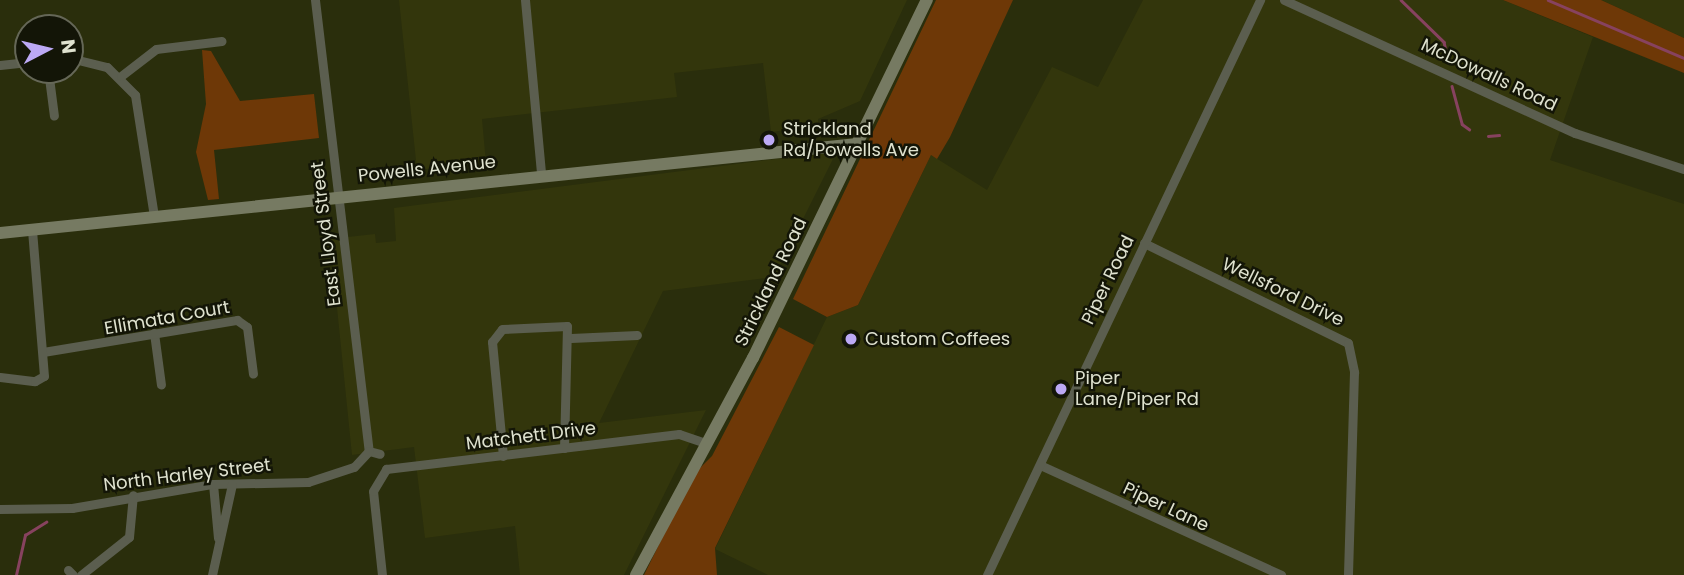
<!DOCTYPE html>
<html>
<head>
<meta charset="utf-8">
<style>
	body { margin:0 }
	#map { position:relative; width:1684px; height:575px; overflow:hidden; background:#2a2e0c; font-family:Poppins,sans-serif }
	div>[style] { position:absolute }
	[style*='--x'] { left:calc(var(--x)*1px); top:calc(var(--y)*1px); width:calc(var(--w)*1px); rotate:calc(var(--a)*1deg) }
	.built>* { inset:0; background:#33360c }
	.green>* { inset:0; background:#6e3807 }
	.stream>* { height:2.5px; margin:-1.25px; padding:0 1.25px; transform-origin:1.25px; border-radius:1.25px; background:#87425f }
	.street>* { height:9px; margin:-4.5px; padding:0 4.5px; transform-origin:4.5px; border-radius:4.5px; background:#5b5e4f }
	.secondary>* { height:12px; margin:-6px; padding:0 6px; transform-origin:6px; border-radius:6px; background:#767a62 }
	.dots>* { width:19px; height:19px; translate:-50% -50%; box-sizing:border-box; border:4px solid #131507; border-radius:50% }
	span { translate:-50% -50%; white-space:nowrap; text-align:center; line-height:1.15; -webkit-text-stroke:5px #131507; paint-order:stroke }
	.street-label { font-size:18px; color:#dfe2cf }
	.poi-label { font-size:18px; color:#dfe2cf }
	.left { translate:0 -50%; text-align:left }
	.north { position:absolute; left:14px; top:14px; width:70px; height:70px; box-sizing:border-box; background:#131507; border:2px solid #656757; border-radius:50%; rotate:83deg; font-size:19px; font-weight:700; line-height:28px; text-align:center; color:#dfe2cf }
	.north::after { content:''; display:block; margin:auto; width:24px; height:32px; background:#bca9f5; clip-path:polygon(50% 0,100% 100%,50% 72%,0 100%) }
</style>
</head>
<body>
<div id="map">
	<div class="built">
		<i style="clip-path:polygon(399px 0,907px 0,860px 101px,818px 119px,818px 126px,771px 132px,763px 63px,674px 73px,677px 97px,482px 119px,486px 163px,417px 170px)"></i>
		<i style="clip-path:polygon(1143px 0,1503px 0,1593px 37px,1550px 160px,1684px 204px,1684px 575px,768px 575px,715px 549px,827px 317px,858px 305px,931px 155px,987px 190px,1052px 67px,1098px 87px)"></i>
		<i style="clip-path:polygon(1601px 0,1684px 0,1684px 38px)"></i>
		<i style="clip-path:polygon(837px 151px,774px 277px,663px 291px,599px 423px,706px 410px,624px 575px,520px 575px,515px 526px,425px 538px,414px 447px,352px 455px,330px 239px,375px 234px,376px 243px,396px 241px,394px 208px)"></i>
	</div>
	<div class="green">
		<i style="clip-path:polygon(936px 0,1013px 0,950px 137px,937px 159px,931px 155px,858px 305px,827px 317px,793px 299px)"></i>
		<i style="clip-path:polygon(1503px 0,1601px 0,1684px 38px,1684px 73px)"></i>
		<i style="clip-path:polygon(202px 50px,211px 51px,240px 101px,314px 94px,319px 138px,214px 150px,219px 199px,208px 200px,196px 152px,206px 104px)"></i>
		<i style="clip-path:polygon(779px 327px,814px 345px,715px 548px,717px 575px,644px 575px,694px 474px,712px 456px)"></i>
	</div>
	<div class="stream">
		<i style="--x:1401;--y:0;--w:60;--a:44.3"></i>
		<i style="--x:1444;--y:42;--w:18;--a:77"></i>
		<i style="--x:1548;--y:0;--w:148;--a:23.1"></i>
		<i style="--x:1452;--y:86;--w:39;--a:75"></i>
		<i style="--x:1462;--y:124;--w:9;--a:36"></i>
		<i style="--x:1488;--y:136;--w:11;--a:-5"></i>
		<i style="--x:16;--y:575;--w:41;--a:-77.3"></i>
		<i style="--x:25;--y:535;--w:25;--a:-32"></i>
	</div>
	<div class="street">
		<i style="--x:315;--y:0;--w:454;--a:83.2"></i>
		<i style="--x:525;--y:0;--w:175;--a:84.7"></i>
		<i style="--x:1284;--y:0;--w:320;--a:24.6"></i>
		<i style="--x:1575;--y:133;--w:115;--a:18.3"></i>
		<i style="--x:70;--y:58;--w:38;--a:14"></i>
		<i style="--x:107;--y:67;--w:40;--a:45"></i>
		<i style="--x:135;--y:95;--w:122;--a:81.1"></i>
		<i style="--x:0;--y:65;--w:28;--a:-6"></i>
		<i style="--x:48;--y:70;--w:46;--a:82.6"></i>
		<i style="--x:121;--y:76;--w:44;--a:-37.6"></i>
		<i style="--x:156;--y:49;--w:66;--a:-6.9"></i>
		<i style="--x:1144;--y:243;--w:227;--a:26.1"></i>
		<i style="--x:1348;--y:343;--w:30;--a:78"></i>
		<i style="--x:1354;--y:372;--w:203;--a:91.7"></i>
		<i style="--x:154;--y:333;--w:52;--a:82.3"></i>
		<i style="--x:571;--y:338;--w:66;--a:-2.6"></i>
		<i style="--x:43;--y:352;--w:197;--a:-9.4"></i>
		<i style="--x:237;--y:320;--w:12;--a:35"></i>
		<i style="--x:247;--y:327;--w:47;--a:82.7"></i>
		<i style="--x:0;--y:377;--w:35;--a:7"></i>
		<i style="--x:35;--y:381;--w:10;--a:-29"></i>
		<i style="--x:44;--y:376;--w:147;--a:-94.7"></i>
		<i style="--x:369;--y:451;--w:11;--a:15"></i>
		<i style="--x:503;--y:456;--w:115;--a:-95.5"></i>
		<i style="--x:492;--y:342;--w:16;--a:-52"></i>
		<i style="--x:502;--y:329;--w:65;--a:-2.6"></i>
		<i style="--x:567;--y:326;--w:122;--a:91.4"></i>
		<i style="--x:1040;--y:465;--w:265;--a:24.5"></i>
		<i style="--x:213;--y:484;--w:54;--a:84.7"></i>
		<i style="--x:0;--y:509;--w:72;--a:-0.8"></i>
		<i style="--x:72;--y:508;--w:143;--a:-9.7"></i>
		<i style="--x:213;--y:484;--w:95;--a:-1.2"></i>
		<i style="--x:308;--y:482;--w:48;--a:-18.1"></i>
		<i style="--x:354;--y:467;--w:22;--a:-47"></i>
		<i style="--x:68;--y:570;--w:7;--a:45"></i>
		<i style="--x:81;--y:575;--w:61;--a:-38.4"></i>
		<i style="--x:129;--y:537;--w:42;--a:-84.6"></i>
		<i style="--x:212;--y:575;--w:93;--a:-77.6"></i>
		<i style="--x:382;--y:575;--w:84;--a:-96.1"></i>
		<i style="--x:373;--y:491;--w:26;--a:-59"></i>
		<i style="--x:386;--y:469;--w:295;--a:-6.8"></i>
		<i style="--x:679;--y:434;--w:28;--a:19"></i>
		<i style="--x:987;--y:575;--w:637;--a:-64.6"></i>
	</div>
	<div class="secondary">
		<i style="--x:0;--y:233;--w:862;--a:-5.93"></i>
		<i style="--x:636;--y:575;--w:247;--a:-61.7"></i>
		<i style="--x:753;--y:358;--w:398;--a:-64.1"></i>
	</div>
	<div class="dots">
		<i style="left:769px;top:140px;background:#bca9f5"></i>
		<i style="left:851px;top:339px;background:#bca9f5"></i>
		<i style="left:1061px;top:389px;background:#bca9f5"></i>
	</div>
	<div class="street-label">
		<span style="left:1489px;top:75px;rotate:25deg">McDowalls Road</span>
		<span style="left:427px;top:169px;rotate:-6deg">Powells Avenue</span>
		<span style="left:326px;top:234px;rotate:-97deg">East Lloyd Street</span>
		<span style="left:1108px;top:280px;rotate:-64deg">Piper Road</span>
		<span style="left:771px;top:282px;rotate:-64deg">Strickland Road</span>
		<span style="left:1283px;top:292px;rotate:26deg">Wellsford Drive</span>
		<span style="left:167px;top:318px;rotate:-10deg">Ellimata Court</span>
		<span style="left:531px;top:436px;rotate:-7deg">Matchett Drive</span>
		<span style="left:187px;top:475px;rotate:-7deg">North Harley Street</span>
		<span style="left:1166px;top:507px;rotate:25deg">Piper Lane</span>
	</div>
	<div class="poi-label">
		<span class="left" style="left:783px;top:140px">Strickland<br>Rd/Powells Ave</span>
		<span class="left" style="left:865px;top:339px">Custom Coffees</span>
		<span class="left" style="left:1075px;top:389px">Piper<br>Lane/Piper Rd</span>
	</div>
	<div class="north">N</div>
</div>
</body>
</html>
